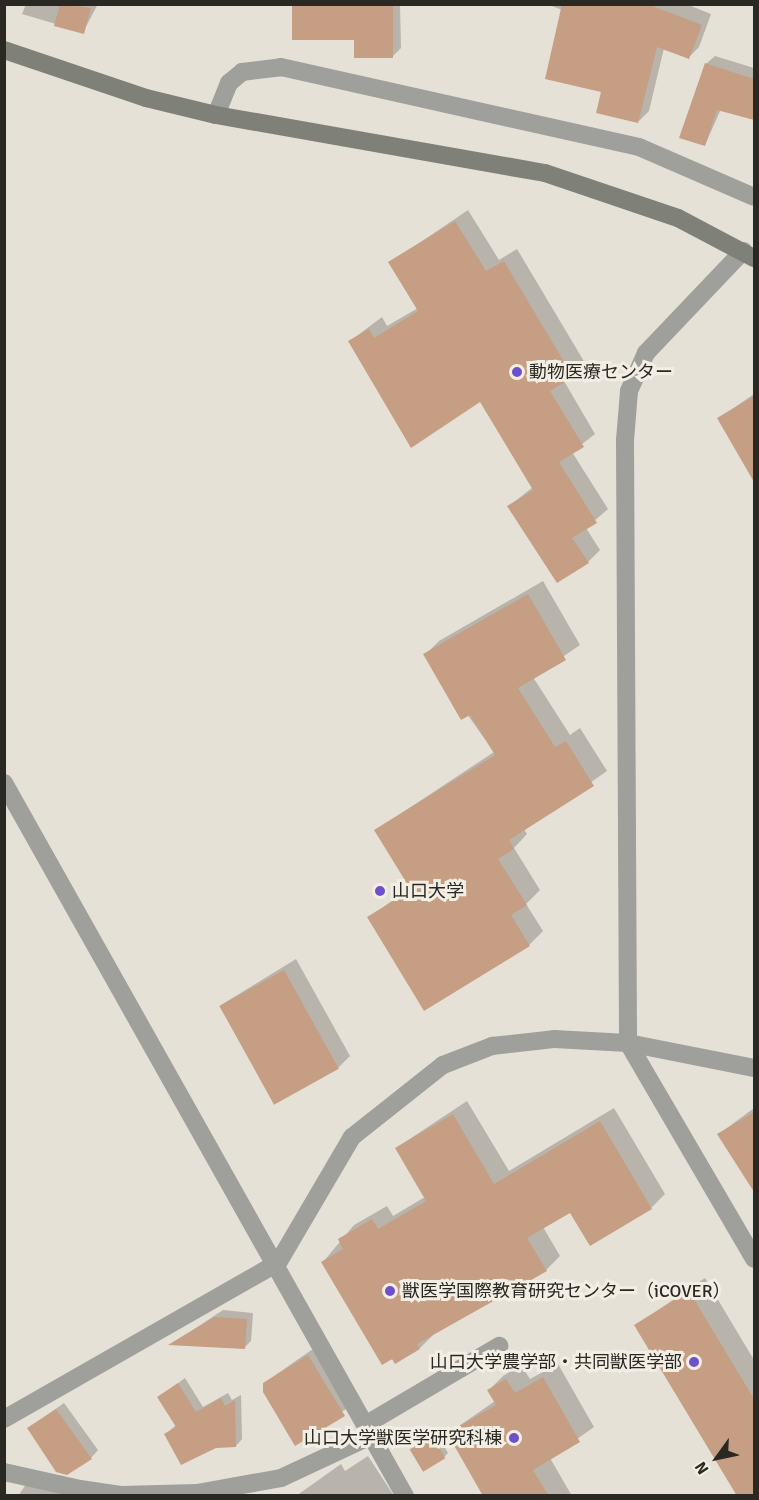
<!DOCTYPE html>
<html>
<head>
<meta charset="utf-8">
<style>
	body { margin:0 }
	#map { position:relative; width:759px; height:1500px; overflow:hidden; background:#e6e1d6; font-family:Signika,"Noto Sans JP",sans-serif }
	div>[style] { position:absolute }
	[style*='--x'] { left:calc(var(--x)*1px); top:calc(var(--y)*1px); width:calc(var(--w)*1px); rotate:calc(var(--a)*1deg) }
	.shadow>* { inset:0; background:#0003 }
	.building>* { inset:0; background:#c59e83; transform-origin:0 0 }
	.lane>* { height:18px; margin:-9px; padding:0 9px; transform-origin:9px; border-radius:9px; background:#9fa09b }
	.street>* { height:18px; margin:-9px; padding:0 9px; transform-origin:9px; border-radius:9px; background:#9fa09b }
	.secondary>* { height:18px; margin:-9px; padding:0 9px; transform-origin:9px; border-radius:9px; background:#7f8179 }
	.dots>* { width:16px; height:16px; translate:-50% -50%; box-sizing:border-box; border:3px solid #f3eee3; border-radius:50% }
	span { translate:-50% -50%; white-space:nowrap; text-align:center; line-height:1.15; -webkit-text-stroke:6px #f3eee3; paint-order:stroke }
	.poi-label { font-size:18px; color:#292823 }
	.left { translate:0 -50%; text-align:left }
	.right { translate:-100% -50%; text-align:right }
	.frame { position:absolute; inset:0; border:6px solid #292823; pointer-events:none }
	.north { position:absolute; left:687px; top:1428px; width:60px; height:60px; -webkit-text-stroke:4px #f3eee3; paint-order:stroke; rotate:237deg; font-size:16px; font-weight:700; line-height:24px; text-align:center; color:#292823 }
	.north::after { content:''; display:block; margin:auto; width:21px; height:27px; background:#292823; clip-path:polygon(50% 0,100% 100%,50% 72%,0 100%) }
</style>
</head>
<body>
<div id="map">
	<div class="shadow">
		<i style="clip-path:polygon(26px 4px,98px 4px,83px 32px,22px 14px)"></i>
		<i style="clip-path:polygon(294px 4px,400px 4px,401px 48px,393px 56px)"></i>
		<i style="clip-path:polygon(547px 4px,686px 4px,711px 14px,699px 47px,688px 58px,664px 48px,649px 111px,638px 122px,603px 91px,562px 10px)"></i>
		<i style="clip-path:polygon(715px 56px,754px 68px,754px 119px,721px 109px,705px 145px,681px 137px,707px 63px)"></i>
		<i style="clip-path:polygon(468px 210px,499px 260px,517px 249px,585px 363px,564px 381px,595px 434px,572px 452px,608px 509px,586px 528px,600px 550px,588px 562px,509px 506px,533px 487px,481px 400px,350px 341px,382px 317px,387px 326px,418px 308px,390px 263px)"></i>
		<i style="clip-path:polygon(754px 394px,754px 441px,738px 450px,719px 418px)"></i>
		<i style="clip-path:polygon(543px 581px,580px 645px,533px 677px,570px 735px,580px 728px,607px 771px,524px 829px,527px 834px,514px 848px,540px 890px,526px 904px,543px 931px,529px 945px,369px 918px,410px 887px,376px 830px,494px 752px,425px 655px,439px 641px)"></i>
		<i style="clip-path:polygon(296px 959px,350px 1056px,338px 1068px,221px 1005px)"></i>
		<i style="clip-path:polygon(467px 1101px,509px 1171px,614px 1108px,665px 1194px,651px 1208px,571px 1211px,543px 1227px,560px 1256px,546px 1270px,434px 1334px,420px 1348px,383px 1363px,323px 1262px,354px 1225px,387px 1206px,393px 1216px,425px 1197px,396px 1148px)"></i>
		<i style="clip-path:polygon(754px 1108px,754px 1189px,719px 1134px)"></i>
		<i style="clip-path:polygon(705px 1278px,754px 1360px,754px 1496px,738px 1496px,636px 1325px)"></i>
		<i style="clip-path:polygon(223px 1310px,253px 1313px,251px 1341px,244px 1348px,172px 1344px)"></i>
		<i style="clip-path:polygon(320px 1344px,356px 1402px,296px 1444px,264px 1383px)"></i>
		<i style="clip-path:polygon(558px 1364px,594px 1427px,550px 1458px,572px 1496px,485px 1496px,449px 1433px,495px 1401px,488px 1391px,503px 1376px,521px 1365px,530px 1379px)"></i>
		<i style="clip-path:polygon(185px 1378px,203px 1407px,228px 1393px,232px 1400px,241px 1395px,242px 1439px,236px 1446px,166px 1434px,176px 1425px,159px 1397px)"></i>
		<i style="clip-path:polygon(64px 1403px,98px 1450px,91px 1458px,29px 1428px)"></i>
		<i style="clip-path:polygon(436px 1433px,448px 1453px,444px 1457px,411px 1449px)"></i>
		<i style="clip-path:polygon(368px 1456px,394px 1496px,296px 1496px,341px 1464px,345px 1471px)"></i>
		<i style="clip-path:polygon(27px 1483px,77px 1496px,18px 1496px)"></i>
	</div>
	<div class="building">
		<i style="clip-path:polygon(60px 4px,91px 8px,84px 34px,54px 26px)"></i>
		<i style="clip-path:polygon(292px 4px,393px 4px,393px 58px,354px 58px,354px 40px,292px 40px)"></i>
		<i style="clip-path:polygon(562px 4px,647px 4px,702px 25px,689px 59px,657px 47px,638px 123px,596px 113px,601px 92px,545px 79px)"></i>
		<i style="clip-path:polygon(705px 63px,754px 79px,754px 120px,717px 110px,705px 146px,679px 138px)"></i>
		<i style="clip-path:polygon(455px 221px,486px 271px,504px 261px,573px 377px,550px 391px,584px 447px,559px 462px,597px 523px,572px 538px,589px 563px,557px 583px,507px 506px,533px 490px,480px 402px,411px 448px,348px 341px,369px 329px,374px 338px,418px 311px,388px 262px)"></i>
		<i style="clip-path:polygon(754px 396px,754px 482px,717px 418px)"></i>
		<i style="clip-path:polygon(528px 594px,566px 660px,518px 688px,555px 747px,566px 741px,594px 786px,509px 840px,514px 849px,498px 859px,527px 905px,511px 915px,530px 946px,424px 1011px,367px 917px,411px 890px,374px 830px,495px 755px,470px 715px,461px 720px,423px 654px)"></i>
		<i style="left:284px;top:970px;width:113px;height:74px;rotate:61deg"></i>
		<i style="clip-path:polygon(754px 1112px,754px 1192px,717px 1134px)"></i>
		<i style="clip-path:polygon(453px 1114px,494px 1184px,600px 1121px,652px 1209px,590px 1246px,570px 1213px,527px 1238px,547px 1271px,417px 1344px,420px 1349px,395px 1364px,392px 1359px,382px 1365px,321px 1262px,343px 1249px,338px 1239px,372px 1219px,378px 1229px,426px 1201px,395px 1148px)"></i>
		<i style="clip-path:polygon(689px 1291px,754px 1399px,754px 1496px,737px 1496px,634px 1325px)"></i>
		<i style="clip-path:polygon(214px 1317px,247px 1319px,245px 1349px,168px 1345px)"></i>
		<i style="clip-path:polygon(308px 1355px,345px 1416px,295px 1446px,263px 1392px,263px 1383px)"></i>
		<i style="clip-path:polygon(543px 1377px,580px 1442px,533px 1470px,549px 1496px,483px 1496px,447px 1433px,496px 1405px,487px 1390px,506px 1379px,515px 1393px)"></i>
		<i style="clip-path:polygon(178px 1383px,196px 1412px,221px 1398px,225px 1406px,235px 1400px,236px 1447px,216px 1448px,181px 1465px,164px 1434px,176px 1427px,157px 1397px)"></i>
		<i style="clip-path:polygon(56px 1409px,92px 1459px,67px 1475px,56px 1472px,27px 1428px)"></i>
		<i style="left:432px;top:1436px;width:26px;height:26px;rotate:59deg"></i>
	</div>
	<div class="lane">
		<i style="--x:625;--y:440;--w:603;--a:89.71"></i>
		<i style="--x:628;--y:1043;--w:250;--a:59.7"></i>
		<i style="--x:4;--y:783;--w:818;--a:60.65"></i>
		<i style="--x:4;--y:1419;--w:315;--a:-29.7"></i>
		<i style="--x:278;--y:1263;--w:146;--a:-59.6"></i>
		<i style="--x:352;--y:1137;--w:116;--a:-38.4"></i>
		<i style="--x:443;--y:1065;--w:53;--a:-21.2"></i>
		<i style="--x:492;--y:1046;--w:62;--a:-6.4"></i>
		<i style="--x:554;--y:1039;--w:74;--a:3.1"></i>
		<i style="--x:628;--y:1043;--w:128;--a:11.2"></i>
		<i style="--x:365;--y:1425;--w:156;--a:-30.5"></i>
		<i style="--x:80;--y:1489;--w:41;--a:8.3"></i>
		<i style="--x:121;--y:1495;--w:76;--a:-1.5"></i>
		<i style="--x:197;--y:1493;--w:85;--a:-10.1"></i>
		<i style="--x:281;--y:1478;--w:99;--a:-25"></i>
	</div>
	<div class="street">
		<i style="--x:216;--y:115;--w:35;--a:-68"></i>
		<i style="--x:229;--y:83;--w:17;--a:-40"></i>
		<i style="--x:242;--y:72;--w:39;--a:-7"></i>
		<i style="--x:281;--y:67;--w:367;--a:12.6"></i>
		<i style="--x:639;--y:147;--w:125;--a:23.5"></i>
		<i style="--x:625;--y:440;--w:49;--a:-85.3"></i>
		<i style="--x:629;--y:391;--w:42;--a:-65.9"></i>
		<i style="--x:646;--y:353;--w:141;--a:-46.4"></i>
		<i style="--x:4;--y:1472;--w:78;--a:12.6"></i>
	</div>
	<div class="secondary">
		<i style="--x:4;--y:50;--w:150;--a:18.7"></i>
		<i style="--x:146;--y:98;--w:72;--a:13.7"></i>
		<i style="--x:216;--y:115;--w:334;--a:10"></i>
		<i style="--x:545;--y:173;--w:140;--a:18.7"></i>
		<i style="--x:678;--y:218;--w:86;--a:27.8"></i>
	</div>
	<div class="dots">
		<i style="left:517px;top:372px;background:#6e51ca"></i>
		<i style="left:380px;top:891px;background:#6e51ca"></i>
		<i style="left:390px;top:1291px;background:#6e51ca"></i>
		<i style="left:694px;top:1362px;background:#6e51ca"></i>
		<i style="left:514px;top:1438px;background:#6e51ca"></i>
	</div>
	<div class="poi-label">
		<span class="left" style="left:529px;top:372px">動物医療センター</span>
		<span class="left" style="left:392px;top:891px">山口大学</span>
		<span class="left" style="left:402px;top:1291px">獣医学国際教育研究センター（iCOVER）</span>
		<span class="right" style="left:682px;top:1362px">山口大学農学部・共同獣医学部</span>
		<span class="right" style="left:502px;top:1438px">山口大学獣医学研究科棟</span>
	</div>
	<div class="frame"></div>
	<div class="north">N</div>
</div>
</body>
</html>
